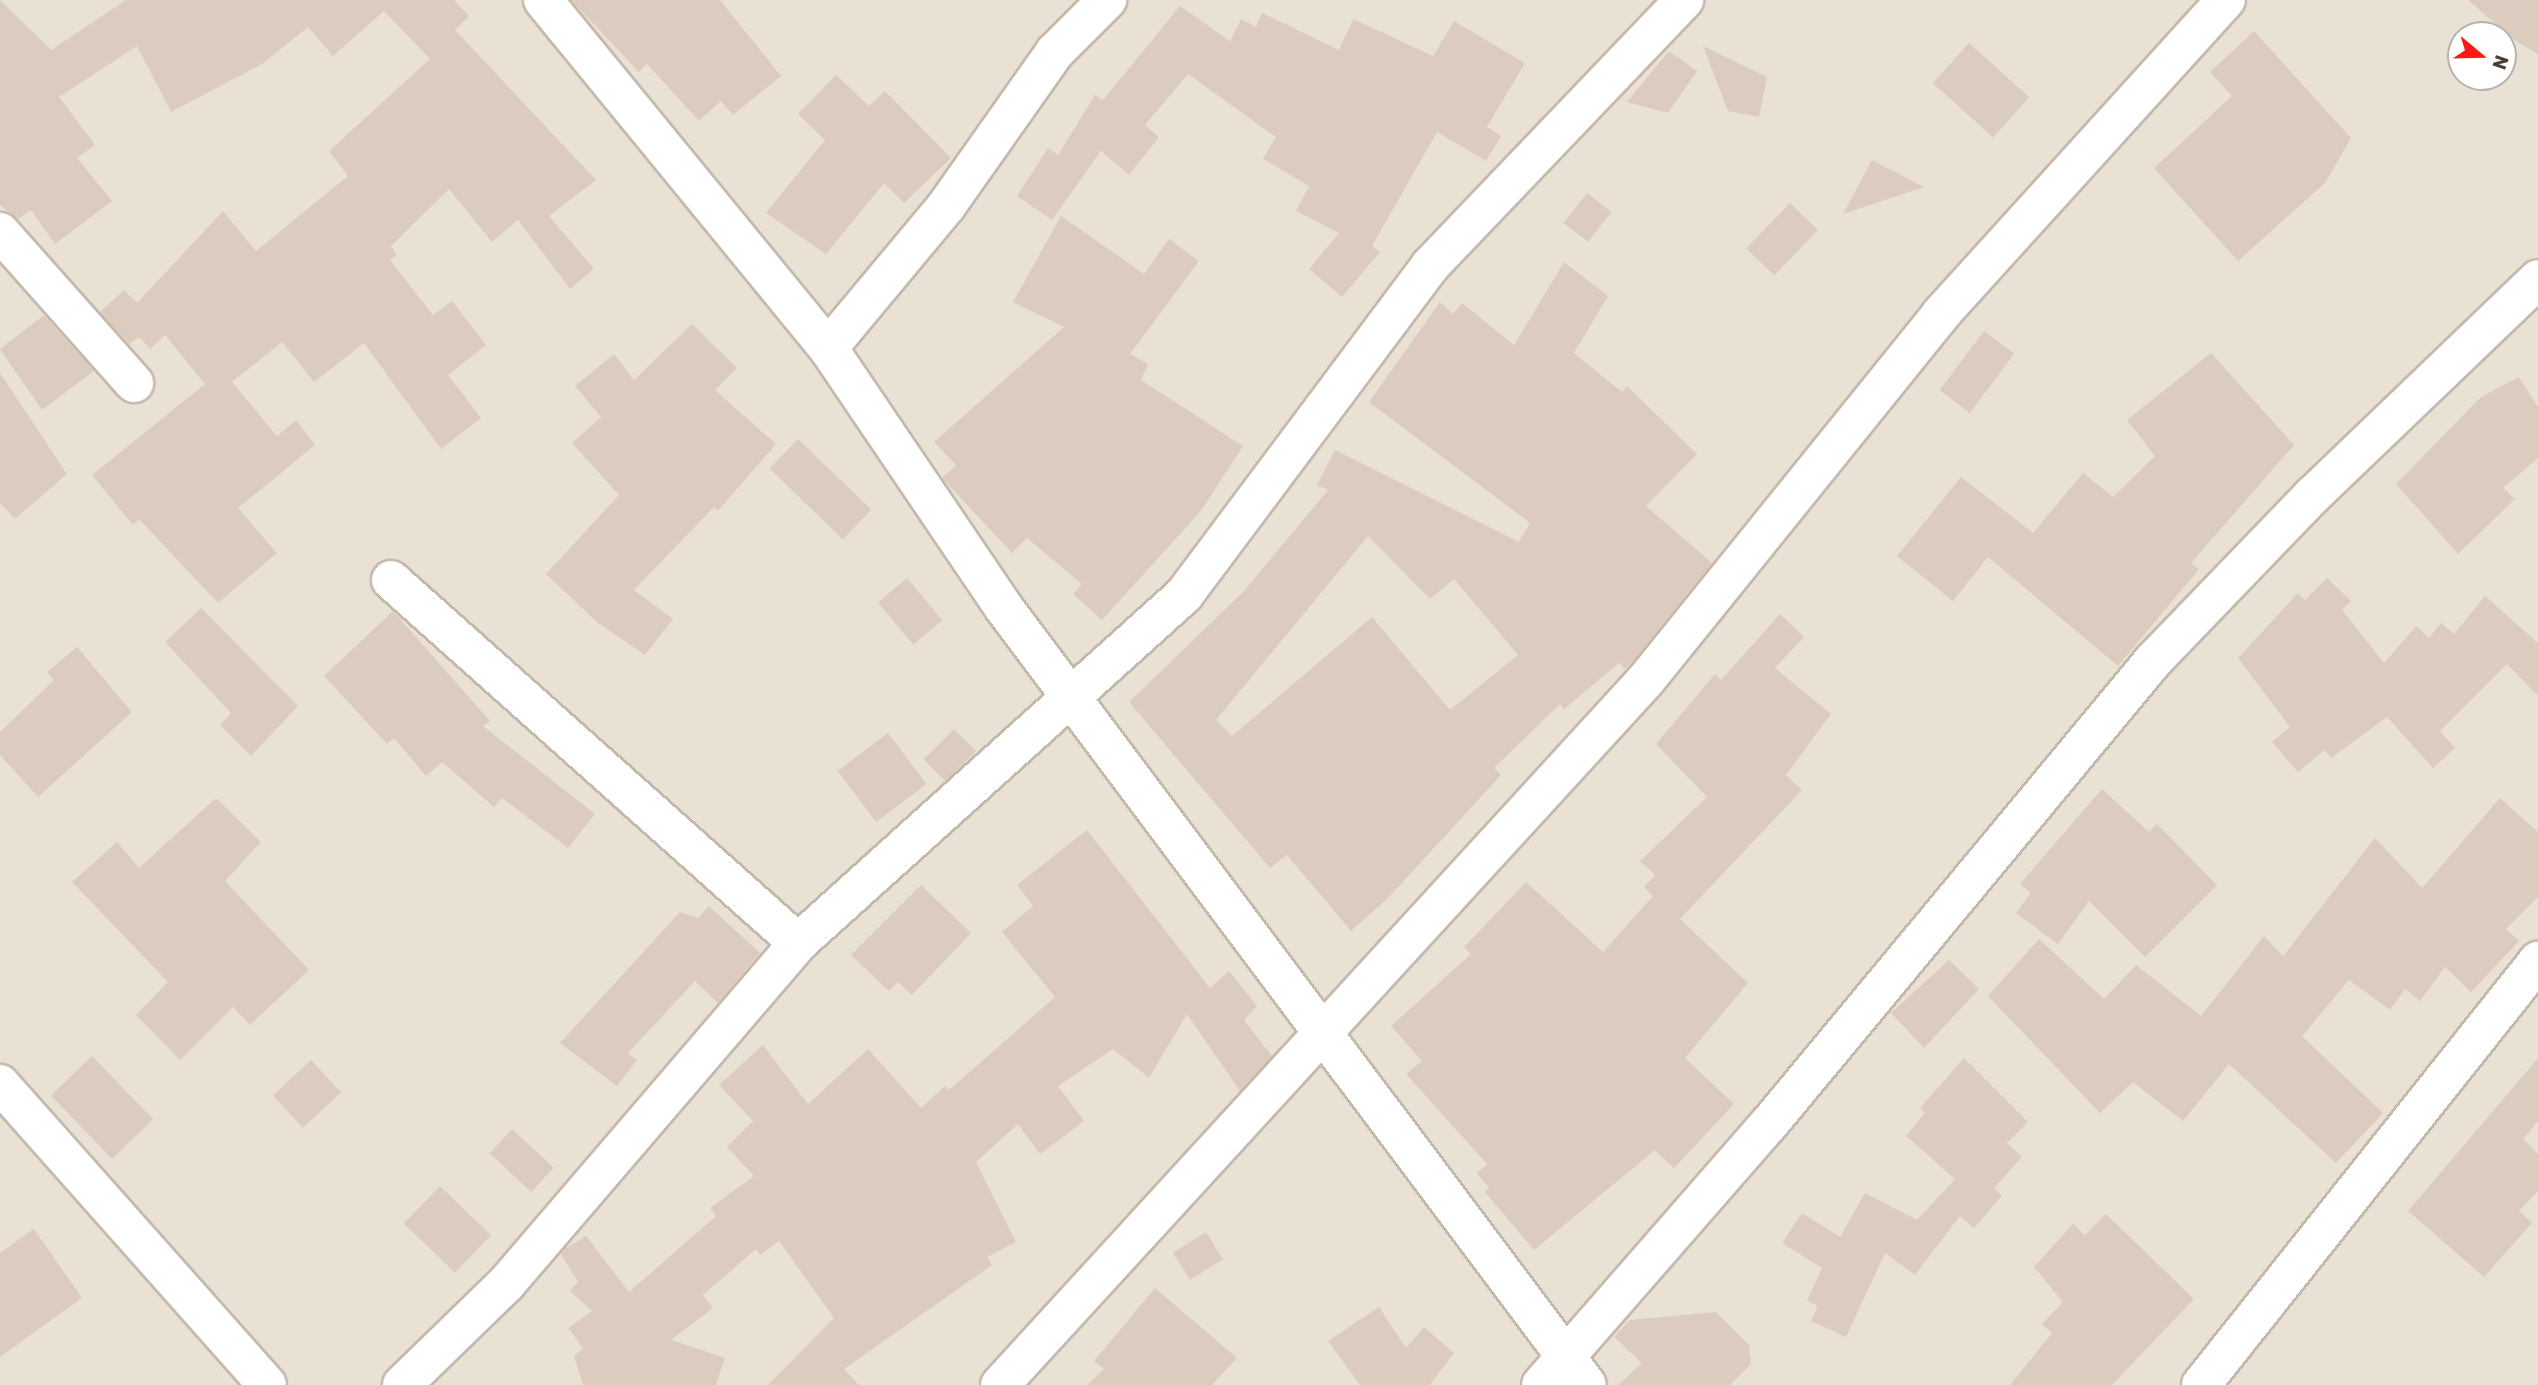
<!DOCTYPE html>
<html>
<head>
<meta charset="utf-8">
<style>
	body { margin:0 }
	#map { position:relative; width:2538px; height:1385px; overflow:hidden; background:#f6f0e8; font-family:Rubik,sans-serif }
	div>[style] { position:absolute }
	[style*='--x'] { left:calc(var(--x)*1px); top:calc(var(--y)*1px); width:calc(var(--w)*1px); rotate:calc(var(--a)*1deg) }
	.residential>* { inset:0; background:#eae1d5 }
	.building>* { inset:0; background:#dcccbf; transform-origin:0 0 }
	.roads { filter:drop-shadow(2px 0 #c5b9ac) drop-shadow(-2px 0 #c5b9ac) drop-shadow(0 2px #c5b9ac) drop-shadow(0 -2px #c5b9ac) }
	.minor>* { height:38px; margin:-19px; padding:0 19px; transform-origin:19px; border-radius:19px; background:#fff }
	span { translate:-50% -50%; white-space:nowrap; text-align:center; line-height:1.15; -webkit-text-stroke:6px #fff; paint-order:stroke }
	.north { position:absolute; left:2447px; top:21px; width:70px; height:70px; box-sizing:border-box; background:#fff; border:2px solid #b7b2af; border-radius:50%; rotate:109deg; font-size:19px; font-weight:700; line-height:28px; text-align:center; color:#4a3f36 }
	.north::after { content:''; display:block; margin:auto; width:24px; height:32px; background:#ff1916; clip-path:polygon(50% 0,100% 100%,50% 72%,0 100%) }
</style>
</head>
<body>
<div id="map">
	<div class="residential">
		<i style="clip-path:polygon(evenodd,0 0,2538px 0,2538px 1385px,0 1385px,0 0,2461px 35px,2503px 35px,2503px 77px,2461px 77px,2461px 35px)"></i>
	</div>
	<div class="building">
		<i style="clip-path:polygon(0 0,51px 50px,126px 0,454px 0,469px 16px,455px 30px,596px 180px,549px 216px,594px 269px,570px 289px,518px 220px,492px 242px,449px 189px,391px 246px,397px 255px,390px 260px,433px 315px,452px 301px,486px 345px,448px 375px,481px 418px,441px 449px,364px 343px,314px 382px,282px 342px,232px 382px,277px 436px,296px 420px,315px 445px,238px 508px,277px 553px,218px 603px,139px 519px,133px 525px,92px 475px,205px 384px,165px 335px,150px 349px,139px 337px,129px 344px,100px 312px,124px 290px,137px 303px,223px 211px,256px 251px,348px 176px,329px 151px,430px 59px,384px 11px,333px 56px,308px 27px,262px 64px,171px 112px,137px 46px,59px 97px,95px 145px,77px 158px,112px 201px,55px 244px,31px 210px,18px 219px,0 205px)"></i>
		<i style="clip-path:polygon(571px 0,720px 0,781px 76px,733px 115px,721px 101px,699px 121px,647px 64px,639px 72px)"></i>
		<i style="clip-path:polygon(2468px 0,2538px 0,2538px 54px,2514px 40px)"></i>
		<i style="clip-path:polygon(1180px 6px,1230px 41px,1241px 19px,1256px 27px,1262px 13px,1339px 50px,1353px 19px,1433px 56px,1454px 21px,1525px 63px,1487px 127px,1501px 136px,1486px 161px,1437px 132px,1372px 246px,1380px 252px,1342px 297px,1309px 269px,1339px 233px,1296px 211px,1309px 186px,1263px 159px,1276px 137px,1188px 74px,1145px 125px,1159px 137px,1129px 175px,1101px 151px,1052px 220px,1017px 196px,1048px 148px,1058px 155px,1095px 95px,1103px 100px)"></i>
		<i style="clip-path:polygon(2254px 31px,2351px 138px,2325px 183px,2238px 261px,2154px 168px,2232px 96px,2210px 72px)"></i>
		<i style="left:1969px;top:43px;width:81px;height:54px;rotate:42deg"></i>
		<i style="clip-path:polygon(1703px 46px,1767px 77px,1759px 117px,1728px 111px)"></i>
		<i style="clip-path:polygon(1669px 51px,1697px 71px,1668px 113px,1627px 102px)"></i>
		<i style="clip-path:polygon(836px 75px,869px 106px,885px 91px,951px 158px,904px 203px,884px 183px,826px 254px,766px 213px,825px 140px,798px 114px)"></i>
		<i style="clip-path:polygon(1872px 160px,1924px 187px,1843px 214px)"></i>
		<i style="left:1587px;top:193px;width:31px;height:38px;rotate:38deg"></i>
		<i style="left:1790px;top:203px;width:39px;height:63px;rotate:44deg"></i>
		<i style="clip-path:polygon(1061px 216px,1144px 274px,1169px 239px,1199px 261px,1130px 354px,1148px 364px,1141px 380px,1243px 446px,1201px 511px,1102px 620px,1073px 594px,1082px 584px,1027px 538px,1012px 553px,942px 478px,956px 465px,934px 442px,1064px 327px,1013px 302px)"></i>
		<i style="clip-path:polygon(evenodd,1564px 262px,1608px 296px,1574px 353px,1622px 392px,1627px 386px,1697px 454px,1646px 506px,1712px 563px,1634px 660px,1625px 669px,1619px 663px,1564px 709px,1560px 704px,1494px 768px,1501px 775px,1389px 897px,1351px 931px,1287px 855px,1270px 868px,1129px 702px,1243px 592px,1328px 490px,1317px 485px,1335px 450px,1519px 542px,1530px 523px,1369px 402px,1440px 302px,1453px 314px,1462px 303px,1514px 345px,1564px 262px,1368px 536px,1430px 599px,1454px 579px,1518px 655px,1450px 710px,1372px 617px,1232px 736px,1216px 720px,1368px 536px)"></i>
		<i style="clip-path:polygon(44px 315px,94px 371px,42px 410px,0 349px)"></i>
		<i style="clip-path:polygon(692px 324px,737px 368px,715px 390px,776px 444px,718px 511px,714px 507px,634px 590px,673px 619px,645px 655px,598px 623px,546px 574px,619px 495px,572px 443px,601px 417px,575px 386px,614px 354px,634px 380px)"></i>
		<i style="left:1984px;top:331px;width:38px;height:74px;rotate:37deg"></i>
		<i style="clip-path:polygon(2211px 353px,2294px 445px,2191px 563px,2199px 569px,2118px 666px,1988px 557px,1953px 601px,1897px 556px,1961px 477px,2033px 533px,2083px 473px,2113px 497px,2155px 456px,2127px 420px)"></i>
		<i style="clip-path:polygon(0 373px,67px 474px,15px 519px,0 503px)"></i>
		<i style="clip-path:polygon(2519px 377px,2538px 407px,2538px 458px,2503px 488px,2515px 499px,2458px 554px,2396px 484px,2481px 397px)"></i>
		<i style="left:798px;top:439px;width:102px;height:41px;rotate:44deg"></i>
		<i style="left:907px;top:578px;width:55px;height:38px;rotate:50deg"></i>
		<i style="clip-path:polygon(2327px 578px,2351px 601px,2342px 610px,2384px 663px,2416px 626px,2429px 638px,2441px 623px,2454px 634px,2485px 596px,2538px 643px,2538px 696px,2507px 664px,2440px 731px,2455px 748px,2433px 768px,2387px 717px,2331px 758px,2325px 750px,2298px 772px,2272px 742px,2290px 727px,2238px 658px,2298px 593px,2305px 600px)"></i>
		<i style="clip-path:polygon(201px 608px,298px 706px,251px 756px,220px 725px,231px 713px,165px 642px)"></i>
		<i style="clip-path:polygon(393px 611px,490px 721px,483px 726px,595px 814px,568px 848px,502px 798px,494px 807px,442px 762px,426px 776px,394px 738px,387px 744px,324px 676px)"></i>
		<i style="clip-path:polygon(1780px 614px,1804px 637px,1775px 668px,1831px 714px,1786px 775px,1802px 790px,1680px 919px,1748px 983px,1685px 1058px,1734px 1104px,1674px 1168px,1655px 1150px,1534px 1250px,1485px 1192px,1489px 1188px,1477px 1173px,1487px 1164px,1406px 1074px,1422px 1061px,1391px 1026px,1471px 954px,1464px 947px,1526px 882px,1603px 952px,1653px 896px,1644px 887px,1655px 875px,1640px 861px,1707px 797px,1656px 744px,1715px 674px,1721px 680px)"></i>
		<i style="clip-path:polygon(77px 647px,132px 712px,38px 797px,0 755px,0 732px,54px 680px,47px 672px)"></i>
		<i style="left:954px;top:729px;width:31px;height:43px;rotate:45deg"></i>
		<i style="left:888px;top:733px;width:64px;height:63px;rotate:53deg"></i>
		<i style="clip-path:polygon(2102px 789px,2149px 832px,2157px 824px,2217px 885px,2145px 957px,2089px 901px,2058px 944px,2016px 913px,2031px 893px,2020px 884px)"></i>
		<i style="clip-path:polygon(216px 798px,261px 842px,225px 881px,309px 970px,250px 1025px,233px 1007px,180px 1060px,136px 1015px,168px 982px,72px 882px,117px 842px,139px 868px)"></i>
		<i style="clip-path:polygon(2500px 798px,2538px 832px,2538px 897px,2506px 929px,2519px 941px,2471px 992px,2445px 967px,2420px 1001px,2405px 989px,2390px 1010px,2349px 980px,2302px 1036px,2383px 1113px,2336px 1163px,2229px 1064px,2183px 1121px,2133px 1082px,2100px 1113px,1988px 996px,2039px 939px,2104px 999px,2136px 965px,2201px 1016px,2264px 936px,2283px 956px,2375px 838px,2422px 888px)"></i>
		<i style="clip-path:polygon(1087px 830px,1210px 988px,1229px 971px,1257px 1006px,1244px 1020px,1272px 1056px,1240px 1091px,1187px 1014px,1149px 1078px,1113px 1049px,1058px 1086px,1084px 1121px,1040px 1154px,1018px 1124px,976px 1162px,1016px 1242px,987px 1257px,992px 1265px,844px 1369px,859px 1385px,768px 1385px,834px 1318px,779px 1241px,760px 1255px,756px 1249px,703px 1295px,713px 1308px,671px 1340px,725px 1358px,716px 1385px,583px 1385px,574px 1356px,583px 1348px,568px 1328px,592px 1311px,570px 1291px,578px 1282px,561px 1254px,566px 1248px,586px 1236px,629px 1292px,716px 1216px,710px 1208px,754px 1176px,727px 1147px,753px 1121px,719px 1085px,763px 1045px,808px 1104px,868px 1049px,921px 1108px,945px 1086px,949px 1090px,1055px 997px,1002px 932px,1033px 906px,1017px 885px)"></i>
		<i style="clip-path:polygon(921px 885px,971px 933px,912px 995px,898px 982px,889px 991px,851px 955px)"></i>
		<i style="clip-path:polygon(709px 906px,760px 953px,718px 1003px,695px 981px,628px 1053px,637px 1060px,617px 1086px,560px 1043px,680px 912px,698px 918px)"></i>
		<i style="clip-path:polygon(1949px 960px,1979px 989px,1924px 1048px,1891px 1013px)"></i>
		<i style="left:92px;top:1056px;width:88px;height:57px;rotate:46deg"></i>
		<i style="clip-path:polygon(1964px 1058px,2028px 1122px,2007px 1143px,2022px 1157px,1994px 1188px,2002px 1196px,1974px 1228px,1960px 1216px,1915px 1275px,1885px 1253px,1846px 1337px,1811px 1321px,1818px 1306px,1807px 1301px,1822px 1268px,1782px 1243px,1802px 1213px,1840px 1237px,1865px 1193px,1917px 1220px,1955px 1179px,1906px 1136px,1925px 1113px,1920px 1108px)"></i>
		<i style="clip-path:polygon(2538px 1058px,2538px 1121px,2523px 1139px,2538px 1154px,2538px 1191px,2519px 1211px,2532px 1223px,2484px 1277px,2408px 1211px)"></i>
		<i style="left:311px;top:1060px;width:44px;height:52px;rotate:47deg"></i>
		<i style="left:512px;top:1129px;width:57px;height:33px;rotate:43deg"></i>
		<i style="left:440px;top:1186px;width:71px;height:52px;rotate:44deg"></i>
		<i style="clip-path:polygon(2106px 1214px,2194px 1299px,2112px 1385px,2010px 1385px,2052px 1333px,2042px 1324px,2063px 1302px,2034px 1267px,2073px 1224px,2085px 1235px)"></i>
		<i style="clip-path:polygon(34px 1229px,82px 1298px,0 1357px,0 1253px)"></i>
		<i style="left:1206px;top:1232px;width:32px;height:39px;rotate:58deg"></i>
		<i style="clip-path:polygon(1155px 1288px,1237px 1358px,1212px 1385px,1087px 1385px,1104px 1369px,1094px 1361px)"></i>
		<i style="clip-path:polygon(1379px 1307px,1406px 1348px,1424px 1327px,1454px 1353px,1430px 1385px,1360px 1385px,1328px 1341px)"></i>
		<i style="clip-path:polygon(1716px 1312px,1749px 1345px,1751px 1364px,1730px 1385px,1618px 1385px,1642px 1363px,1614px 1337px,1630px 1320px)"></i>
	</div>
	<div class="roads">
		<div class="minor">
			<i style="--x:543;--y:0;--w:450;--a:50.7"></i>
			<i style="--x:828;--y:348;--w:314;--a:55.9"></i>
			<i style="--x:1004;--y:608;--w:971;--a:53.12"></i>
			<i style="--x:0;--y:232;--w:202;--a:48.4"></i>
			<i style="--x:828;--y:348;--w:186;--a:-50.2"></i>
			<i style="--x:947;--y:205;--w:187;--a:-54.8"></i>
			<i style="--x:1055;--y:52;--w:74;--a:-45"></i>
			<i style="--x:391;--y:580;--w:545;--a:41.73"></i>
			<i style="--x:0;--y:1084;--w:402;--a:48.4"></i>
			<i style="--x:402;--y:1385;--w:145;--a:-44.2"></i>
			<i style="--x:506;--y:1284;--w:449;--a:-49.4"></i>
			<i style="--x:798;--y:943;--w:520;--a:-42.04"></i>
			<i style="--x:1184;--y:595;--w:411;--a:-53.2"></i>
			<i style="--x:1430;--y:266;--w:368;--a:-46.3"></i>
			<i style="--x:1000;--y:1385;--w:956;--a:-47.5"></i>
			<i style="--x:1646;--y:680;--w:470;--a:-51.1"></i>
			<i style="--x:1941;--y:314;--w:424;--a:-47.8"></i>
			<i style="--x:1541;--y:1385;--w:347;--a:-48.9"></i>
			<i style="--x:1769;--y:1124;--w:602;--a:-50.33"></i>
			<i style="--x:2153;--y:661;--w:229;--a:-46.1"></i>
			<i style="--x:2312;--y:496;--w:313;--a:-43.8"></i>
			<i style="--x:2201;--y:1385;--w:542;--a:-51.52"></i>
		</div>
	</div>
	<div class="north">N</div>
</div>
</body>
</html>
